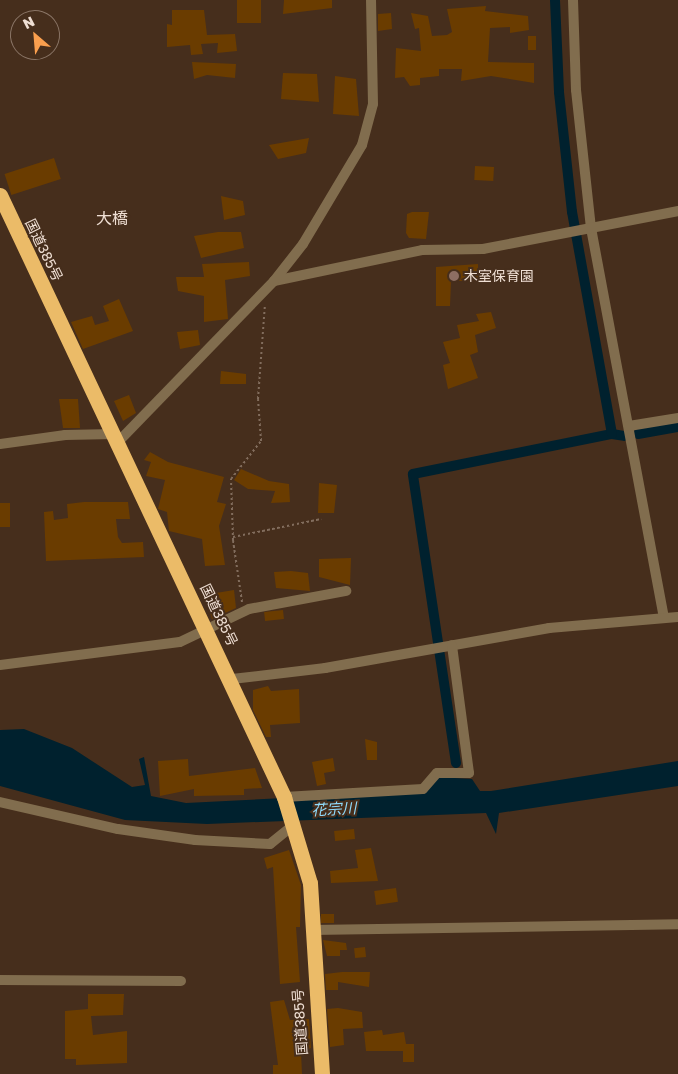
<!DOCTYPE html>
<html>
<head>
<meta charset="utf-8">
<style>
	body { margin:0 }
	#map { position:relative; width:678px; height:1074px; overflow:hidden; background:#462e1c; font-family:"Golos Text","Noto Sans JP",sans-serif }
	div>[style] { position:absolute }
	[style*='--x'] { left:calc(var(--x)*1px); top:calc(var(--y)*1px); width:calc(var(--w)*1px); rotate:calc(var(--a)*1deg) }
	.water>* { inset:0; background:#00212e }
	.canal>* { height:10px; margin:-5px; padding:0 5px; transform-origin:5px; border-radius:5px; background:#00212e }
	.building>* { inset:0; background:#6a3c00; transform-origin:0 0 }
	.path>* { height:2px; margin-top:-1px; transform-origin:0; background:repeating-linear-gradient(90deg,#826d5d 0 2.5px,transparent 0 5px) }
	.street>* { height:10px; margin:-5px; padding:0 5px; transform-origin:5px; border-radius:5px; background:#816d4e }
	.highway>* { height:15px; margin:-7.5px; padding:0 7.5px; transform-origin:7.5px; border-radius:7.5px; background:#ebbb68 }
	.dots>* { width:14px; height:14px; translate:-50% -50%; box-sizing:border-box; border:2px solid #462e1c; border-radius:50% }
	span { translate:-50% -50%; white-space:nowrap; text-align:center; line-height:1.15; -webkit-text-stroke:4px #462e1c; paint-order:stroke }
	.street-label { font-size:14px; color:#efdfd4 }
	.poi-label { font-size:14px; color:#efdfd4 }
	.left { translate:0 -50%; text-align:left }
	.water-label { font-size:15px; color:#8fdafb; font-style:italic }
	.quarter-label { font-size:16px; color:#efdfd4 }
	.north { position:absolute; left:10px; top:10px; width:50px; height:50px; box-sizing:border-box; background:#462e1c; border:1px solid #8a7566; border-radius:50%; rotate:333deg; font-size:14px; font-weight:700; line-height:20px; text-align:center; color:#efdfd4 }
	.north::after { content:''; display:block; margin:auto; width:18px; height:22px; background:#fa9f4e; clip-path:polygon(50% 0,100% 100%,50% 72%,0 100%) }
</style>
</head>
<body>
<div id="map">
	<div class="water">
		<i style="clip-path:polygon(24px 729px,72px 748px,132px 787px,145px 785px,139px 759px,144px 757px,151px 796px,186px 803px,424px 791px,437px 777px,472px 779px,480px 791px,491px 791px,678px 761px,678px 786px,499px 813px,496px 834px,486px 813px,207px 824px,125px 820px,0 786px,0 730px)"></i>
	</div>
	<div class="canal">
		<i style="--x:612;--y:434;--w:12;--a:9"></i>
		<i style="--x:638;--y:434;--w:41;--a:-9.9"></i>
		<i style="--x:456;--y:763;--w:292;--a:-98.5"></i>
		<i style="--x:413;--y:474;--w:203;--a:-11.4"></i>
		<i style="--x:612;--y:434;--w:226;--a:-100.2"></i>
		<i style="--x:572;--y:212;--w:121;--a:-96.2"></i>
		<i style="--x:559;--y:92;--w:92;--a:-92.5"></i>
	</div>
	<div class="building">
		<i style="left:237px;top:0;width:24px;height:23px"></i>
		<i style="clip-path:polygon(284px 0,332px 0,332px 8px,283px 14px)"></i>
		<i style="clip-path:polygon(486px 6px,485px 11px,528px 16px,529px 30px,510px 33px,510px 27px,490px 28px,488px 62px,534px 63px,534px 83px,491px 76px,461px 81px,462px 69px,439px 69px,439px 76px,420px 78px,420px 85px,410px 86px,404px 77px,395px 78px,396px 48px,421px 51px,419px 28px,415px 29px,411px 13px,428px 16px,432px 36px,447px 35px,452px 32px,447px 9px)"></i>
		<i style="clip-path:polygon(172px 10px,204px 10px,207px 35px,235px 34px,237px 51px,217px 53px,218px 43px,201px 44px,203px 54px,191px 55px,190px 45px,167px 47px,167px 24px,172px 25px)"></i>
		<i style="clip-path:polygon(391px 13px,392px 29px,378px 31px,378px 14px)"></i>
		<i style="left:528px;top:36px;width:8px;height:14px"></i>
		<i style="clip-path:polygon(192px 62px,236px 64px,235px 78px,207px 75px,194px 79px)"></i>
		<i style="clip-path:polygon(283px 73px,317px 74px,319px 102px,281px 99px)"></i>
		<i style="clip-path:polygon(335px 76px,356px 79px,359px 116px,333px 114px)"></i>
		<i style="clip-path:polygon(309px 138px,306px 153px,278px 159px,269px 145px)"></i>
		<i style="left:54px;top:158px;width:22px;height:52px;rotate:72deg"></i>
		<i style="left:475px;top:166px;width:19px;height:14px;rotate:3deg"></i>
		<i style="clip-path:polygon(221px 196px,243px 201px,245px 215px,224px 220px)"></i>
		<i style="clip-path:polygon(412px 212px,429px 212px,426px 239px,409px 238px,406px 233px,407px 214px)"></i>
		<i style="clip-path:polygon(218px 232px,241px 232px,244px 248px,201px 258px,194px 236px)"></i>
		<i style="clip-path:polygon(249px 262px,250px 276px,225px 280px,228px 319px,204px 322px,204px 296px,178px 291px,176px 277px,204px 277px,202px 264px)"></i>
		<i style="clip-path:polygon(478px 264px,478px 281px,451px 281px,450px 306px,436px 306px,436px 267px)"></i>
		<i style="clip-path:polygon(119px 299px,133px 331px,83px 349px,71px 322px,92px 316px,95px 325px,109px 321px,103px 306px)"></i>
		<i style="clip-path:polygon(491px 312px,496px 328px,475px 335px,478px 352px,470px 355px,478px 378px,448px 389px,443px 365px,450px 363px,443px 342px,460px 338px,457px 325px,479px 321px,476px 314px)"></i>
		<i style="clip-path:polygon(198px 330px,200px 345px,180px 349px,177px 332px)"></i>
		<i style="clip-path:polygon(221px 371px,246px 374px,246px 384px,220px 384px)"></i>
		<i style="clip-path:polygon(129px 395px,136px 413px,123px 421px,114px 401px)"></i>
		<i style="clip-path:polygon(59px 399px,78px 399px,80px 428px,63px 428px)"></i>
		<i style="clip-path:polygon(150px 452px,168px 462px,224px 477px,217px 502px,226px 504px,219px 526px,225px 565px,205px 566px,202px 539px,169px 531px,167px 512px,158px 509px,165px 480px,146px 476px,151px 462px,144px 460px)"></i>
		<i style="clip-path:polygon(241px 469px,269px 481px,289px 484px,290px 502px,271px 503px,275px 491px,248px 489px,234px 480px)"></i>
		<i style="clip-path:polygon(319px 483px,337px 485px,334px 513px,318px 513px)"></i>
		<i style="clip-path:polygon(84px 502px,128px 502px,130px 519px,116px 519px,118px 537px,122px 543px,143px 542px,144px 557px,46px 561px,44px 512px,53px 511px,54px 520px,68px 518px,67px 504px)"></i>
		<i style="left:0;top:503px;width:10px;height:24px"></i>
		<i style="clip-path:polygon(351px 558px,350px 585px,319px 577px,319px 559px)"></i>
		<i style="clip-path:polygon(291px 571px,308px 573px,310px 591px,276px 588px,274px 572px)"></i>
		<i style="clip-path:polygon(234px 590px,236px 608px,212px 619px,204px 595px)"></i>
		<i style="left:283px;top:610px;width:9px;height:19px;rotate:84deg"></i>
		<i style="clip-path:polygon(268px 686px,271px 691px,299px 689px,300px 723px,270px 725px,271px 737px,266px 737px,253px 710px,253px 690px)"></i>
		<i style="clip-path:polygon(365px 739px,377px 742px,377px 760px,367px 760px)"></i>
		<i style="clip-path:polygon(333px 758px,335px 771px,324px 773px,326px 784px,317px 786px,312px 762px)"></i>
		<i style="clip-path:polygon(188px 759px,189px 776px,255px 768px,262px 788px,244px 789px,244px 795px,194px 796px,194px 789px,160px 796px,158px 761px)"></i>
		<i style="left:354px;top:829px;width:10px;height:20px;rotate:84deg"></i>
		<i style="clip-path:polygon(371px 848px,378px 881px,331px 883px,330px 871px,358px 868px,355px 850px)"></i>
		<i style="clip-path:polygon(289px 850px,301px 885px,300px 927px,296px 927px,300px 982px,280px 984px,273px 867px,267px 869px,264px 858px)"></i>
		<i style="left:396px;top:888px;width:14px;height:22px;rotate:82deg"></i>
		<i style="left:321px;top:914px;width:13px;height:9px"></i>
		<i style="clip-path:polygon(323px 940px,346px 943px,347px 950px,340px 950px,340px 956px,327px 956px)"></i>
		<i style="left:365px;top:947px;width:10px;height:11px;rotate:84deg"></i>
		<i style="clip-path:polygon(342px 972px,370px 972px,369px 987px,338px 982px,338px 990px,326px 990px,325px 974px)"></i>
		<i style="clip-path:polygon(88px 994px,124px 994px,123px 1015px,91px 1016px,93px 1035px,127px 1031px,127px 1063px,76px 1065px,76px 1059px,65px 1059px,65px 1011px,88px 1009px)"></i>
		<i style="clip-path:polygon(284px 1000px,290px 1020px,309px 1019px,311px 1048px,301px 1052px,302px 1074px,273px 1074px,273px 1065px,278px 1065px,270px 1002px)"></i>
		<i style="clip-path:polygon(338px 1008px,362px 1012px,363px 1028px,343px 1029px,344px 1045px,330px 1047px,327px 1009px)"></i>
		<i style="clip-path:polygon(382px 1030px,383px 1035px,404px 1032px,406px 1044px,414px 1044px,414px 1062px,403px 1062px,403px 1051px,366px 1051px,364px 1032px)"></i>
	</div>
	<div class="path">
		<i style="--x:233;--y:537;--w:90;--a:-11.6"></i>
		<i style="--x:242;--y:602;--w:63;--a:-98.3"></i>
		<i style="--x:233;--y:540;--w:61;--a:-91.9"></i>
		<i style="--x:231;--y:479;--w:48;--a:-51.7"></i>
		<i style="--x:261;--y:441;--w:42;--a:-94.1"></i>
		<i style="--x:258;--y:399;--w:95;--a:-85.8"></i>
	</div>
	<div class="street">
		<i style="--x:573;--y:0;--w:90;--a:88.1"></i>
		<i style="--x:576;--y:90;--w:139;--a:83.8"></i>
		<i style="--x:591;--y:228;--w:396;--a:79.4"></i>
		<i style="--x:274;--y:281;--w:151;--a:-11.8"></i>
		<i style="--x:422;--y:250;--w:61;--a:-0.9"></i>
		<i style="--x:483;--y:249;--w:199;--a:-11"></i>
		<i style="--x:629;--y:426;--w:50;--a:-9.3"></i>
		<i style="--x:118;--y:442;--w:224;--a:-45.9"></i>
		<i style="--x:274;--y:281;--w:47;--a:-51.9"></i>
		<i style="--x:303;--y:244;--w:115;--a:-59.2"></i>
		<i style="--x:362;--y:145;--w:42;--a:-75"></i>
		<i style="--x:373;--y:104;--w:104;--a:-91.1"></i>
		<i style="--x:0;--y:444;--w:66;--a:-7.9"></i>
		<i style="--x:65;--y:435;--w:49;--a:-1.2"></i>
		<i style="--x:0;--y:665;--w:181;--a:-7.3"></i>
		<i style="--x:180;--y:642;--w:76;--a:-25.6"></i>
		<i style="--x:249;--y:609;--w:99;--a:-10.5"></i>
		<i style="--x:232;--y:679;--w:94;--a:-6.7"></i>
		<i style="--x:325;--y:668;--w:228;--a:-10.1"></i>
		<i style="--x:549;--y:628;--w:129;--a:-4.9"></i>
		<i style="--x:284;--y:797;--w:139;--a:-3.3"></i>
		<i style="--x:423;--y:789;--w:21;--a:-49"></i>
		<i style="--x:437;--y:773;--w:32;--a:0"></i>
		<i style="--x:469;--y:773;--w:129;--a:-97.6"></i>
		<i style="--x:0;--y:802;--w:121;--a:12.9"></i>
		<i style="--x:118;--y:829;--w:78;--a:8.1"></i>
		<i style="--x:195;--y:840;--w:75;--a:3.1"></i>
		<i style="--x:270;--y:844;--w:28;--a:-39"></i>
		<i style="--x:312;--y:930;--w:366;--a:-0.9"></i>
		<i style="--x:0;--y:980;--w:181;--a:0.3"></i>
	</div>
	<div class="highway">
		<i style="--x:0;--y:195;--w:666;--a:64.74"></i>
		<i style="--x:284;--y:797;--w:90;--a:73.2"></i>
		<i style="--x:310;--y:883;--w:191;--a:86.4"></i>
	</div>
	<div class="dots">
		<i style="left:454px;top:276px;background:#8d6e63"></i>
	</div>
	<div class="street-label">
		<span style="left:44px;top:250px;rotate:64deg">国道385号</span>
		<span style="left:219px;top:615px;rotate:64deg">国道385号</span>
		<span style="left:300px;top:1022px;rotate:-94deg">国道385号</span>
	</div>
	<div class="poi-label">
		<span class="left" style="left:464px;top:276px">木室保育園</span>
	</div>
	<div class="water-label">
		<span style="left:334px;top:809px;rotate:-3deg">花宗川</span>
	</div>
	<div class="quarter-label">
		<span style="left:112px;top:218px">大橋</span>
	</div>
	<div class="north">N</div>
</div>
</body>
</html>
